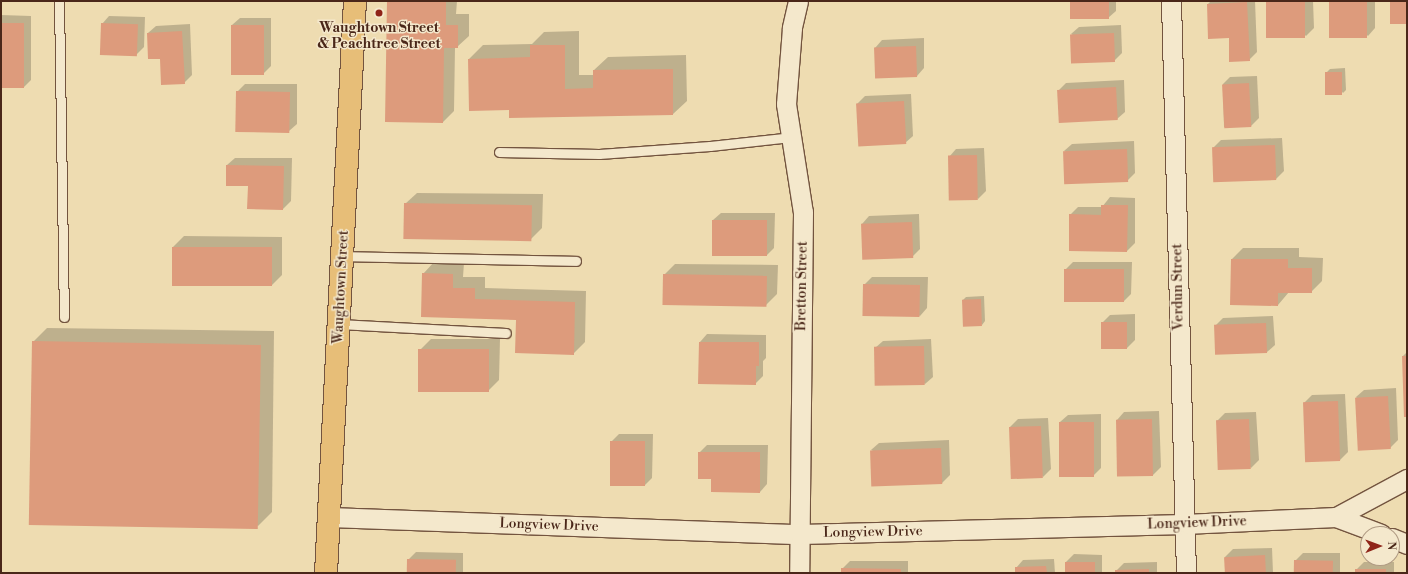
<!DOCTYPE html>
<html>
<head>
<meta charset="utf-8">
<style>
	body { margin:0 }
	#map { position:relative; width:1408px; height:574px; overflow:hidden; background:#eedcb1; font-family:"Libre Bodoni",serif }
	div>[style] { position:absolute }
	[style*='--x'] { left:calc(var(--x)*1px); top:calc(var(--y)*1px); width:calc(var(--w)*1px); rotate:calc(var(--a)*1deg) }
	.shadow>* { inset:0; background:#0003 }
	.building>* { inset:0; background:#dd9b7c; transform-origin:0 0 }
	.roads { filter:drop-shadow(1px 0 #73543f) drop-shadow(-1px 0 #73543f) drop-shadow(0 1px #73543f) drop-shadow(0 -1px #73543f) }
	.lane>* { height:9px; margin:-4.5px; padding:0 4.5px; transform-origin:4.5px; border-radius:4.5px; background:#f4e8cc }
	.street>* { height:19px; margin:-9.5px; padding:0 9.5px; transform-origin:9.5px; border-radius:9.5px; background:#f4e8cc }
	.primary>* { height:22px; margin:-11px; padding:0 11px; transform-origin:11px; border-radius:11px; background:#e7be78 }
	.dots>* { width:11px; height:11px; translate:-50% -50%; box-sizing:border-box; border:2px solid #f4e8cc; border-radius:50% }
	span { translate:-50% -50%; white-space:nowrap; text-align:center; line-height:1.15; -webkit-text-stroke:3px #f4e8cc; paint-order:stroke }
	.poi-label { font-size:14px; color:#4a2719; font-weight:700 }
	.street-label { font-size:14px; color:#4a2719 }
	.frame { position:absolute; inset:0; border:2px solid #4a2719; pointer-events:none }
	.north { position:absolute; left:1360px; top:526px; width:40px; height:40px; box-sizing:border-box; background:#f4e8cc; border:1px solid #b09b84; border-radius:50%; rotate:89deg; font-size:11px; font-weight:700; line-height:16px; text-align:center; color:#4a2719 }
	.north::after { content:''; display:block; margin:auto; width:14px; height:18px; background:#8f2418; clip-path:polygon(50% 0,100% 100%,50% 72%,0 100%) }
</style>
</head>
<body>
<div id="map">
	<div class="shadow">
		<i style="clip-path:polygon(388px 1px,457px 1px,456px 14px,469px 14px,469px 36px,457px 47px,455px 47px,454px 111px,443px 122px)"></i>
		<i style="clip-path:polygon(1071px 1px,1116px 1px,1116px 11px,1108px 18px)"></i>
		<i style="clip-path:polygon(1211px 1px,1255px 1px,1257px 52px,1249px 60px,1208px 4px)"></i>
		<i style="clip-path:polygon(1267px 1px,1313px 1px,1314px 28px,1306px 36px)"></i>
		<i style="clip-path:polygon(1330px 1px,1375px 1px,1375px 28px,1368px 36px)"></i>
		<i style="clip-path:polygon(1px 15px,31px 16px,31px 80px,23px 88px,1px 87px)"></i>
		<i style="clip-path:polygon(109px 16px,145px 17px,144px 47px,136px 55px,102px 24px)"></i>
		<i style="clip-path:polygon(240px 18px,271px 18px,271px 66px,263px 74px,232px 25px)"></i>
		<i style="clip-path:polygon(190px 24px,192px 75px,184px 83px,161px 58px,148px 33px,156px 26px)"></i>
		<i style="clip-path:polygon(1121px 25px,1122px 53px,1114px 61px,1071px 34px,1079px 27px)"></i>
		<i style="clip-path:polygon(579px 31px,579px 75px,594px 75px,594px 70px,608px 57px,686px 55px,687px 101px,673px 114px,510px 109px,470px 110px,469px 59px,483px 45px,532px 44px,544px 32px)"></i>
		<i style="clip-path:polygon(924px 38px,924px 68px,917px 76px,875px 48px,882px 40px)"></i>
		<i style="clip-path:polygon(1345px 68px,1346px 90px,1343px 93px,1326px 73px,1330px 69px)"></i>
		<i style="clip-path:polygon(1257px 76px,1259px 118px,1251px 126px,1224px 127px,1223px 84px,1230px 77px)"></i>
		<i style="clip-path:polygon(1124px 80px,1125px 112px,1117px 119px,1058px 91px,1066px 83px)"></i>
		<i style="clip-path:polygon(245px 84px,297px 84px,297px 124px,289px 131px,237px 92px)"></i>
		<i style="clip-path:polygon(911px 94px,913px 136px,905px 143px,857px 104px,865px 96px)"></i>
		<i style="clip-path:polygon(1282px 138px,1284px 171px,1276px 179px,1214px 181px,1213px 148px,1221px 140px)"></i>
		<i style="clip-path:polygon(1134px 141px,1135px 173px,1127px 181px,1064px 151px,1072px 144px)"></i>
		<i style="clip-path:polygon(984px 148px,986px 191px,978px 199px,949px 157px,956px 149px)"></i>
		<i style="clip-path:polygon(235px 158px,292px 158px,291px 201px,283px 209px,249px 185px,227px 165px)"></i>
		<i style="clip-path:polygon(417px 193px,543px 194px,542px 228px,531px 239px,405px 204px)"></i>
		<i style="clip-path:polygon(1110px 197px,1135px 198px,1135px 243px,1127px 251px,1070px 215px,1078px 207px,1102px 207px)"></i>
		<i style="clip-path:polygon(721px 213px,775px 213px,774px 248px,767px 255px,713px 220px)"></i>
		<i style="clip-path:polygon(919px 214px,920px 249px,912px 257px,862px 224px,869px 216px)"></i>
		<i style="clip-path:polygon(184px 236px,282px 237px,282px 275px,271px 286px,173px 285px,173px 247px)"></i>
		<i style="clip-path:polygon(1243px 248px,1299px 248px,1299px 257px,1323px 258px,1322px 281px,1311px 292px,1289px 292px,1278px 305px,1232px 259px)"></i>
		<i style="clip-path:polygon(434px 262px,464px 263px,463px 277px,485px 277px,485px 288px,586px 291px,585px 342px,573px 354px,517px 319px,422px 316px,423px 274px)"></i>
		<i style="clip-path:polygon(1073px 262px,1132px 262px,1131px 294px,1123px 302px,1065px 270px)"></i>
		<i style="clip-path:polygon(675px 264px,778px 265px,777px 294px,766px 305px,664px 275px)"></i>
		<i style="clip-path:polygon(872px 277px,928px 277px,927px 308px,920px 316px,864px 285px)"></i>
		<i style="clip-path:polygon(984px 296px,985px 321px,982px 325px,963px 300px,966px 297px)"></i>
		<i style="clip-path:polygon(1135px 314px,1135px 340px,1127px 348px,1102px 323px,1110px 315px)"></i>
		<i style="clip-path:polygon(1273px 316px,1275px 345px,1267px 352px,1215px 326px,1223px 318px)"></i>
		<i style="clip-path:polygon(47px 328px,274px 331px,272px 512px,258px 526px,33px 342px)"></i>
		<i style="clip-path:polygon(707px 334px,766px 335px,766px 358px,763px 361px,763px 376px,755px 384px,700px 342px)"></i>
		<i style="clip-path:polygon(431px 339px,500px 339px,499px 380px,488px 391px,419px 391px,420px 350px)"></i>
		<i style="clip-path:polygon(931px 339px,933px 377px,925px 384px,875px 348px,883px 341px)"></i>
		<i style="clip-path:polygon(1407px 352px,1407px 416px,1403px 356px)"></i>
		<i style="clip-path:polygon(1396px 388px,1398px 440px,1390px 448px,1356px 397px,1364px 390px)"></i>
		<i style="clip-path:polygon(1345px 394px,1348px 452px,1340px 460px,1304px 403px,1312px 395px)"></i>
		<i style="clip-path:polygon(1159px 411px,1161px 467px,1153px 475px,1118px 475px,1117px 420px,1124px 412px)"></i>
		<i style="clip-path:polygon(1256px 412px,1259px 460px,1251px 468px,1217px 421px,1225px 413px)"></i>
		<i style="clip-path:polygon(1101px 414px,1101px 468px,1093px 476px,1060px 422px,1068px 415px)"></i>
		<i style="clip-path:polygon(1048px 418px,1051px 469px,1043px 477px,1010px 427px,1018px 419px)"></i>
		<i style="clip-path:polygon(619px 434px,653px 434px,652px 478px,645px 485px,611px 442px)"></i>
		<i style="clip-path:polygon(949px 440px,950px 475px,942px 483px,871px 450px,879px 443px)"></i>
		<i style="clip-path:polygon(707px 445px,768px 445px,767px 484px,760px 492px,712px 478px,699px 453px)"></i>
		<i style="clip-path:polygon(1272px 548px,1273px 573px,1226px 573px,1225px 557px,1233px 549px)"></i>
		<i style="clip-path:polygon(416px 552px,463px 553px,463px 573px,408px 573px,408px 560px)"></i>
		<i style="clip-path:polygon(1303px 553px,1340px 553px,1340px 573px,1295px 573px,1295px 561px)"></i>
		<i style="clip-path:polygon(1074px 554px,1102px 555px,1102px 573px,1066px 573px,1066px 562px)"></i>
		<i style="clip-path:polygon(1054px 559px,1055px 573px,1016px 573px,1016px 568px,1023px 560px)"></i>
		<i style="clip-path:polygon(850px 561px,908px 561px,908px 573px,842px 573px,842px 569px)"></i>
		<i style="clip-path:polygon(1157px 562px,1157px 573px,1116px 573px,1116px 571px,1124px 563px)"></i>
		<i style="clip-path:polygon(1364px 562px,1394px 562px,1394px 573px,1356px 573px,1356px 570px)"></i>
	</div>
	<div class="building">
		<i style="clip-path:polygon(387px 1px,446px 1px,446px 25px,458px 25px,458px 48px,444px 48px,443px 123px,385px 122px)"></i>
		<i style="left:1070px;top:1px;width:39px;height:18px"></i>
		<i style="left:1266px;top:1px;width:39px;height:37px"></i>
		<i style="left:1329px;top:1px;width:38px;height:37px"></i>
		<i style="left:1390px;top:1px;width:17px;height:23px"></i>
		<i style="clip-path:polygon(1247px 2px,1250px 61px,1229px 62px,1229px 38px,1208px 39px,1207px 4px)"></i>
		<i style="left:1px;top:23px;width:23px;height:65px"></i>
		<i style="left:101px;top:23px;width:37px;height:32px;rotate:2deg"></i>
		<i style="left:231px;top:25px;width:33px;height:50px"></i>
		<i style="clip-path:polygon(182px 31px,185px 84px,161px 85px,160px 59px,148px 59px,147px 33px)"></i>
		<i style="left:1114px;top:33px;width:29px;height:44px;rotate:88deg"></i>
		<i style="clip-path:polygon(530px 45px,565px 45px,565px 89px,593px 88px,593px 70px,673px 69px,673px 115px,509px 118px,509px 110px,469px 111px,468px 59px,530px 57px)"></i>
		<i style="left:916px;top:46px;width:31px;height:42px;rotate:88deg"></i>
		<i style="left:1325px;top:72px;width:17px;height:23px"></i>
		<i style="left:1249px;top:83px;width:44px;height:27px;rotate:87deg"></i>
		<i style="left:1116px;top:87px;width:33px;height:59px;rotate:87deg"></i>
		<i style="left:236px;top:91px;width:54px;height:41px;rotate:1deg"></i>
		<i style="left:904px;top:101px;width:43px;height:48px;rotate:87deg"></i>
		<i style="left:1275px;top:145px;width:35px;height:63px;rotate:88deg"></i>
		<i style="left:1127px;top:149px;width:33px;height:64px;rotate:88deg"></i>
		<i style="left:977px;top:155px;width:45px;height:29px;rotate:89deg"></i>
		<i style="clip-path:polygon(226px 165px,284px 166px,283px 210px,247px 209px,248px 186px,226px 186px)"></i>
		<i style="left:404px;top:203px;width:128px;height:36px;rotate:1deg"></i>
		<i style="clip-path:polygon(1101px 205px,1128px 205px,1127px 252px,1069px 251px,1069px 214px,1101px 215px)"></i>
		<i style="left:712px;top:220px;width:55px;height:36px"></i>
		<i style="left:912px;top:222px;width:36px;height:51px;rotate:88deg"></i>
		<i style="left:172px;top:247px;width:100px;height:39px"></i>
		<i style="clip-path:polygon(1231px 259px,1288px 259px,1288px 268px,1312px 268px,1312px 293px,1278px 293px,1278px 306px,1230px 305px)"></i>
		<i style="left:1064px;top:269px;width:60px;height:33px"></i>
		<i style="clip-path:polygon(422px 273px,453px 274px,453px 288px,475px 288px,475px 299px,575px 302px,574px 355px,515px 353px,516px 320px,421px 317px)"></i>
		<i style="left:663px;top:274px;width:104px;height:31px;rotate:1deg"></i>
		<i style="left:863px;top:284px;width:57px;height:32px;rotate:1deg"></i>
		<i style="left:981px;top:299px;width:27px;height:19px;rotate:88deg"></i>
		<i style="left:1101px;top:322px;width:26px;height:27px"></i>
		<i style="left:1266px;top:323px;width:30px;height:52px;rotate:88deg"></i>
		<i style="left:32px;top:341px;width:229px;height:184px;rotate:1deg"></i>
		<i style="clip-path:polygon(699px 342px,759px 342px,759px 366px,756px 366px,756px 385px,698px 384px)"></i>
		<i style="left:924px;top:346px;width:39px;height:50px;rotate:89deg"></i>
		<i style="left:418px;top:349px;width:71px;height:43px"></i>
		<i style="clip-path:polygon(1402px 356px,1407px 356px,1407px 417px,1404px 417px)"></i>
		<i style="left:1388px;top:396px;width:53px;height:33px;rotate:87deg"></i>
		<i style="left:1338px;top:401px;width:60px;height:35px;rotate:88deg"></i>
		<i style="left:1152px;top:419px;width:57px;height:36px;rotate:89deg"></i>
		<i style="left:1249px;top:419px;width:50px;height:33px;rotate:88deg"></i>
		<i style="left:1059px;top:422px;width:35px;height:55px"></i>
		<i style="left:1041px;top:426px;width:52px;height:32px;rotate:88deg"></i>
		<i style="left:610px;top:441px;width:35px;height:45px"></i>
		<i style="left:941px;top:448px;width:36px;height:71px;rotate:88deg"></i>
		<i style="clip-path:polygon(698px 452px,760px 452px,760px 493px,711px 492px,711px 479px,698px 479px)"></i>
		<i style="left:1265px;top:555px;width:18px;height:41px;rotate:87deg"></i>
		<i style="left:407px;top:559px;width:49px;height:14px;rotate:1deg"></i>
		<i style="left:1294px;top:560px;width:39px;height:13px;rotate:1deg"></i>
		<i style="left:1065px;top:562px;width:30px;height:11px"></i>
		<i style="clip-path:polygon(1046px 566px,1047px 573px,1015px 573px,1015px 567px)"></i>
		<i style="clip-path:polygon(841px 568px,901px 569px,901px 573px,841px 573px)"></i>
		<i style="clip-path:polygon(1149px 569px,1149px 573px,1115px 573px,1115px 570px)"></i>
		<i style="left:1355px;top:569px;width:31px;height:4px"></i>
	</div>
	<div class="roads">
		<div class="lane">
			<i style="--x:59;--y:1;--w:316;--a:89.1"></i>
			<i style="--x:499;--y:152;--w:100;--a:1.1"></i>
			<i style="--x:599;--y:154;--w:111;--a:-4.1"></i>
			<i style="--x:710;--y:146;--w:81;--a:-6.3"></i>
			<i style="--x:342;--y:256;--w:234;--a:1.2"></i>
			<i style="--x:339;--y:324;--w:167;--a:3.1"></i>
		</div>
		<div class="street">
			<i style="--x:798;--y:1;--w:28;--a:103"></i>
			<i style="--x:792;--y:28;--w:76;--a:94.5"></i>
			<i style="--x:786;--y:104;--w:109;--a:81.1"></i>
			<i style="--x:803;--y:212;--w:361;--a:90.6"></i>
			<i style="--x:1171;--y:1;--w:572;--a:88.5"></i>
			<i style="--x:329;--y:517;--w:471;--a:2.1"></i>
			<i style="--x:800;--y:534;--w:384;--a:-1.5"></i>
			<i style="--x:1184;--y:524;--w:152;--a:-2.6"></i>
			<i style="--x:1336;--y:517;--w:81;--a:-28.2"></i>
			<i style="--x:1336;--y:517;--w:48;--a:20.7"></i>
			<i style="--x:1392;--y:538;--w:16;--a:22"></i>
		</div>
		<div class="primary">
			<i style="--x:326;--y:573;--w:573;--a:-87.1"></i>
		</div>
	</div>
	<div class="dots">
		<i style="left:379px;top:13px;background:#8f2418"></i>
	</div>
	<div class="poi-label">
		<span style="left:379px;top:36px">Waughtown Street<br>&amp; Peachtree Street</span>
	</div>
	<div class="street-label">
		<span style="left:802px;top:286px;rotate:-89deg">Bretton Street</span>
		<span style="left:341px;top:287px;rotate:-87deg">Waughtown Street</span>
		<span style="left:1178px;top:287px;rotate:-91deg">Verdun Street</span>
		<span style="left:1197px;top:523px;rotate:-2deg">Longview Drive</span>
		<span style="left:549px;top:525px;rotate:2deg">Longview Drive</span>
		<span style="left:873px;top:532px;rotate:-1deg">Longview Drive</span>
	</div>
	<div class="frame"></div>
	<div class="north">N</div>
</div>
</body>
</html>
